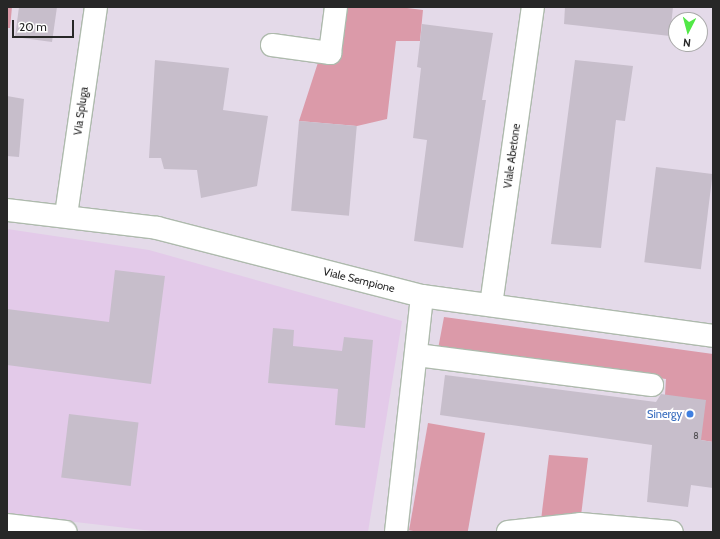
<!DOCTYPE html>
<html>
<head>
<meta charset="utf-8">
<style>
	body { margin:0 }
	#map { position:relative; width:720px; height:539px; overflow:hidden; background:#e4dae9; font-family:Cabin,sans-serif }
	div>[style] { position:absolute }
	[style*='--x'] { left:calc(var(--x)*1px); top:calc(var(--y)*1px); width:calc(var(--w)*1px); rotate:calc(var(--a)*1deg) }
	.education>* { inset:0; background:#e3cae9 }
	.green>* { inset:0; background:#db9aa9; transform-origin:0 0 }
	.building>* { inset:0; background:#c7becb; transform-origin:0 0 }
	.roads { filter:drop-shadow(1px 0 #aebaad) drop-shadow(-1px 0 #aebaad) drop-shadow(0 1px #aebaad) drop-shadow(0 -1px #aebaad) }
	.minor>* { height:22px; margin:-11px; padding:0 11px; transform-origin:11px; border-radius:11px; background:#fff }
	.dots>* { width:11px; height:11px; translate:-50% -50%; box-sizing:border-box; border:2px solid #fff; border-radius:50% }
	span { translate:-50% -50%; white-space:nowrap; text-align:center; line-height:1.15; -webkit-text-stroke:4px #fff; paint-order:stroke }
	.number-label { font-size:9px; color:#4f4d50 }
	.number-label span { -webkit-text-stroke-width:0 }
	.street-label { font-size:11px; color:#272727 }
	.shop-label { font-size:11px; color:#366cbe }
	.right { translate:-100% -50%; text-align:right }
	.frame { position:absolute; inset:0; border:8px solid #272727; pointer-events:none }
	.north { position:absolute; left:668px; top:12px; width:40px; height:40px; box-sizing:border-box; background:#fff; border:1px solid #a9a9a9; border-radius:50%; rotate:186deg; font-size:11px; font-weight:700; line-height:16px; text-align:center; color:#272727 }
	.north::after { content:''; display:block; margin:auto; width:14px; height:18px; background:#52e847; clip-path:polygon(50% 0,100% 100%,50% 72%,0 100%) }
	.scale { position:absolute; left:12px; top:20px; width:62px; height:18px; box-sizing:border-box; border:2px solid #272727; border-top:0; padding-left:5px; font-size:12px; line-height:14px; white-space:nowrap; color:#272727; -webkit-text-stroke:3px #fff; paint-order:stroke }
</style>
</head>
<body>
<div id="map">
	<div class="education">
		<i style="clip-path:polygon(7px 229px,149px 250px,402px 321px,368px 532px,161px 532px,7px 514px)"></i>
	</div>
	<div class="green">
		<i style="clip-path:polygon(7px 7px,12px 7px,10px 28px,7px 28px)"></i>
		<i style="clip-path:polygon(336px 7px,399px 7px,423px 10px,420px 41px,396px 41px,387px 119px,357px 126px,299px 121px)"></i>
		<i style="clip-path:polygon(444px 317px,713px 354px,713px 442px,701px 440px,665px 395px,666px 379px,438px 349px)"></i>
		<i style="left:428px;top:423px;width:58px;height:109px;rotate:10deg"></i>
		<i style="clip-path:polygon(549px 455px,588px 458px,580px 524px,540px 528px)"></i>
	</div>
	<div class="building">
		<i style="clip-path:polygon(19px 7px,57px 7px,52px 42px,15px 37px)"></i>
		<i style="clip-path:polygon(565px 7px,673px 7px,670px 36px,564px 24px)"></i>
		<i style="clip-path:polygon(422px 24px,493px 33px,482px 100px,486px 100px,463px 248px,414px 241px,427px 140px,413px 138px,421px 68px,417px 67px)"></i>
		<i style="clip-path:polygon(155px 60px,229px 68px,223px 110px,268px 116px,257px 186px,201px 198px,197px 170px,164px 169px,161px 158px,149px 158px)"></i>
		<i style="clip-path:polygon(575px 60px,633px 66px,625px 121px,616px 120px,601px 248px,551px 244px)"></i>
		<i style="clip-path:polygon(7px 96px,24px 99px,19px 157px,7px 156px)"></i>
		<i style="left:299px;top:121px;width:58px;height:90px;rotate:5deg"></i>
		<i style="left:656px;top:167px;width:57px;height:96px;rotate:7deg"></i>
		<i style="clip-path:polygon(115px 270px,165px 276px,151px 384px,7px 365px,7px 309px,109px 322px)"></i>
		<i style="clip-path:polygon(273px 328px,294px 330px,293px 346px,342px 351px,344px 337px,373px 340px,365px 428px,335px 425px,338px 389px,268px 383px)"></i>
		<i style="clip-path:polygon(445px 375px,656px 402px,661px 394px,706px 400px,701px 440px,713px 442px,713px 488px,691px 485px,688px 507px,647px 502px,652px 445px,440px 415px)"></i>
		<i style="left:69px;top:414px;width:70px;height:64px;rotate:7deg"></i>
	</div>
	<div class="roads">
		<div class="minor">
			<i style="--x:272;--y:45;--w:59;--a:7.9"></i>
			<i style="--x:330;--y:53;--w:46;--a:-82.6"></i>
			<i style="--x:7;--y:210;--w:151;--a:6.8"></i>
			<i style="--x:157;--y:228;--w:274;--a:14.4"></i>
			<i style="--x:422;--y:296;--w:294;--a:7.8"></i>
			<i style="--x:66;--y:215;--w:210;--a:-81.8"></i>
			<i style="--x:491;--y:305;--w:301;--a:-82"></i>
			<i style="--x:417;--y:355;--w:237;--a:7.3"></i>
			<i style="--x:7;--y:525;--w:59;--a:6.8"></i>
			<i style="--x:396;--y:532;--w:237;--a:-83.7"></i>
			<i style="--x:508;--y:532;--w:72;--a:-6.3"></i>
			<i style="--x:580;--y:524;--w:92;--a:5"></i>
		</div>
	</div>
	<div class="dots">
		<i style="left:690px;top:414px;background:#3f7fe0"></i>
	</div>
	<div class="number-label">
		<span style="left:696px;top:436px">8</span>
	</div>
	<div class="street-label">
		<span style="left:81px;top:111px;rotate:-82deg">Via Spluga</span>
		<span style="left:512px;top:156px;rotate:-82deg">Viale Abetone</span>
		<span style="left:359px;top:280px;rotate:14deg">Viale Sempione</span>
	</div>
	<div class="shop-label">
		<span class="right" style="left:682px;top:414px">Sinergy</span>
	</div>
	<div class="frame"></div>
	<div class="north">N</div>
	<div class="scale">20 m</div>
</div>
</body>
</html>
